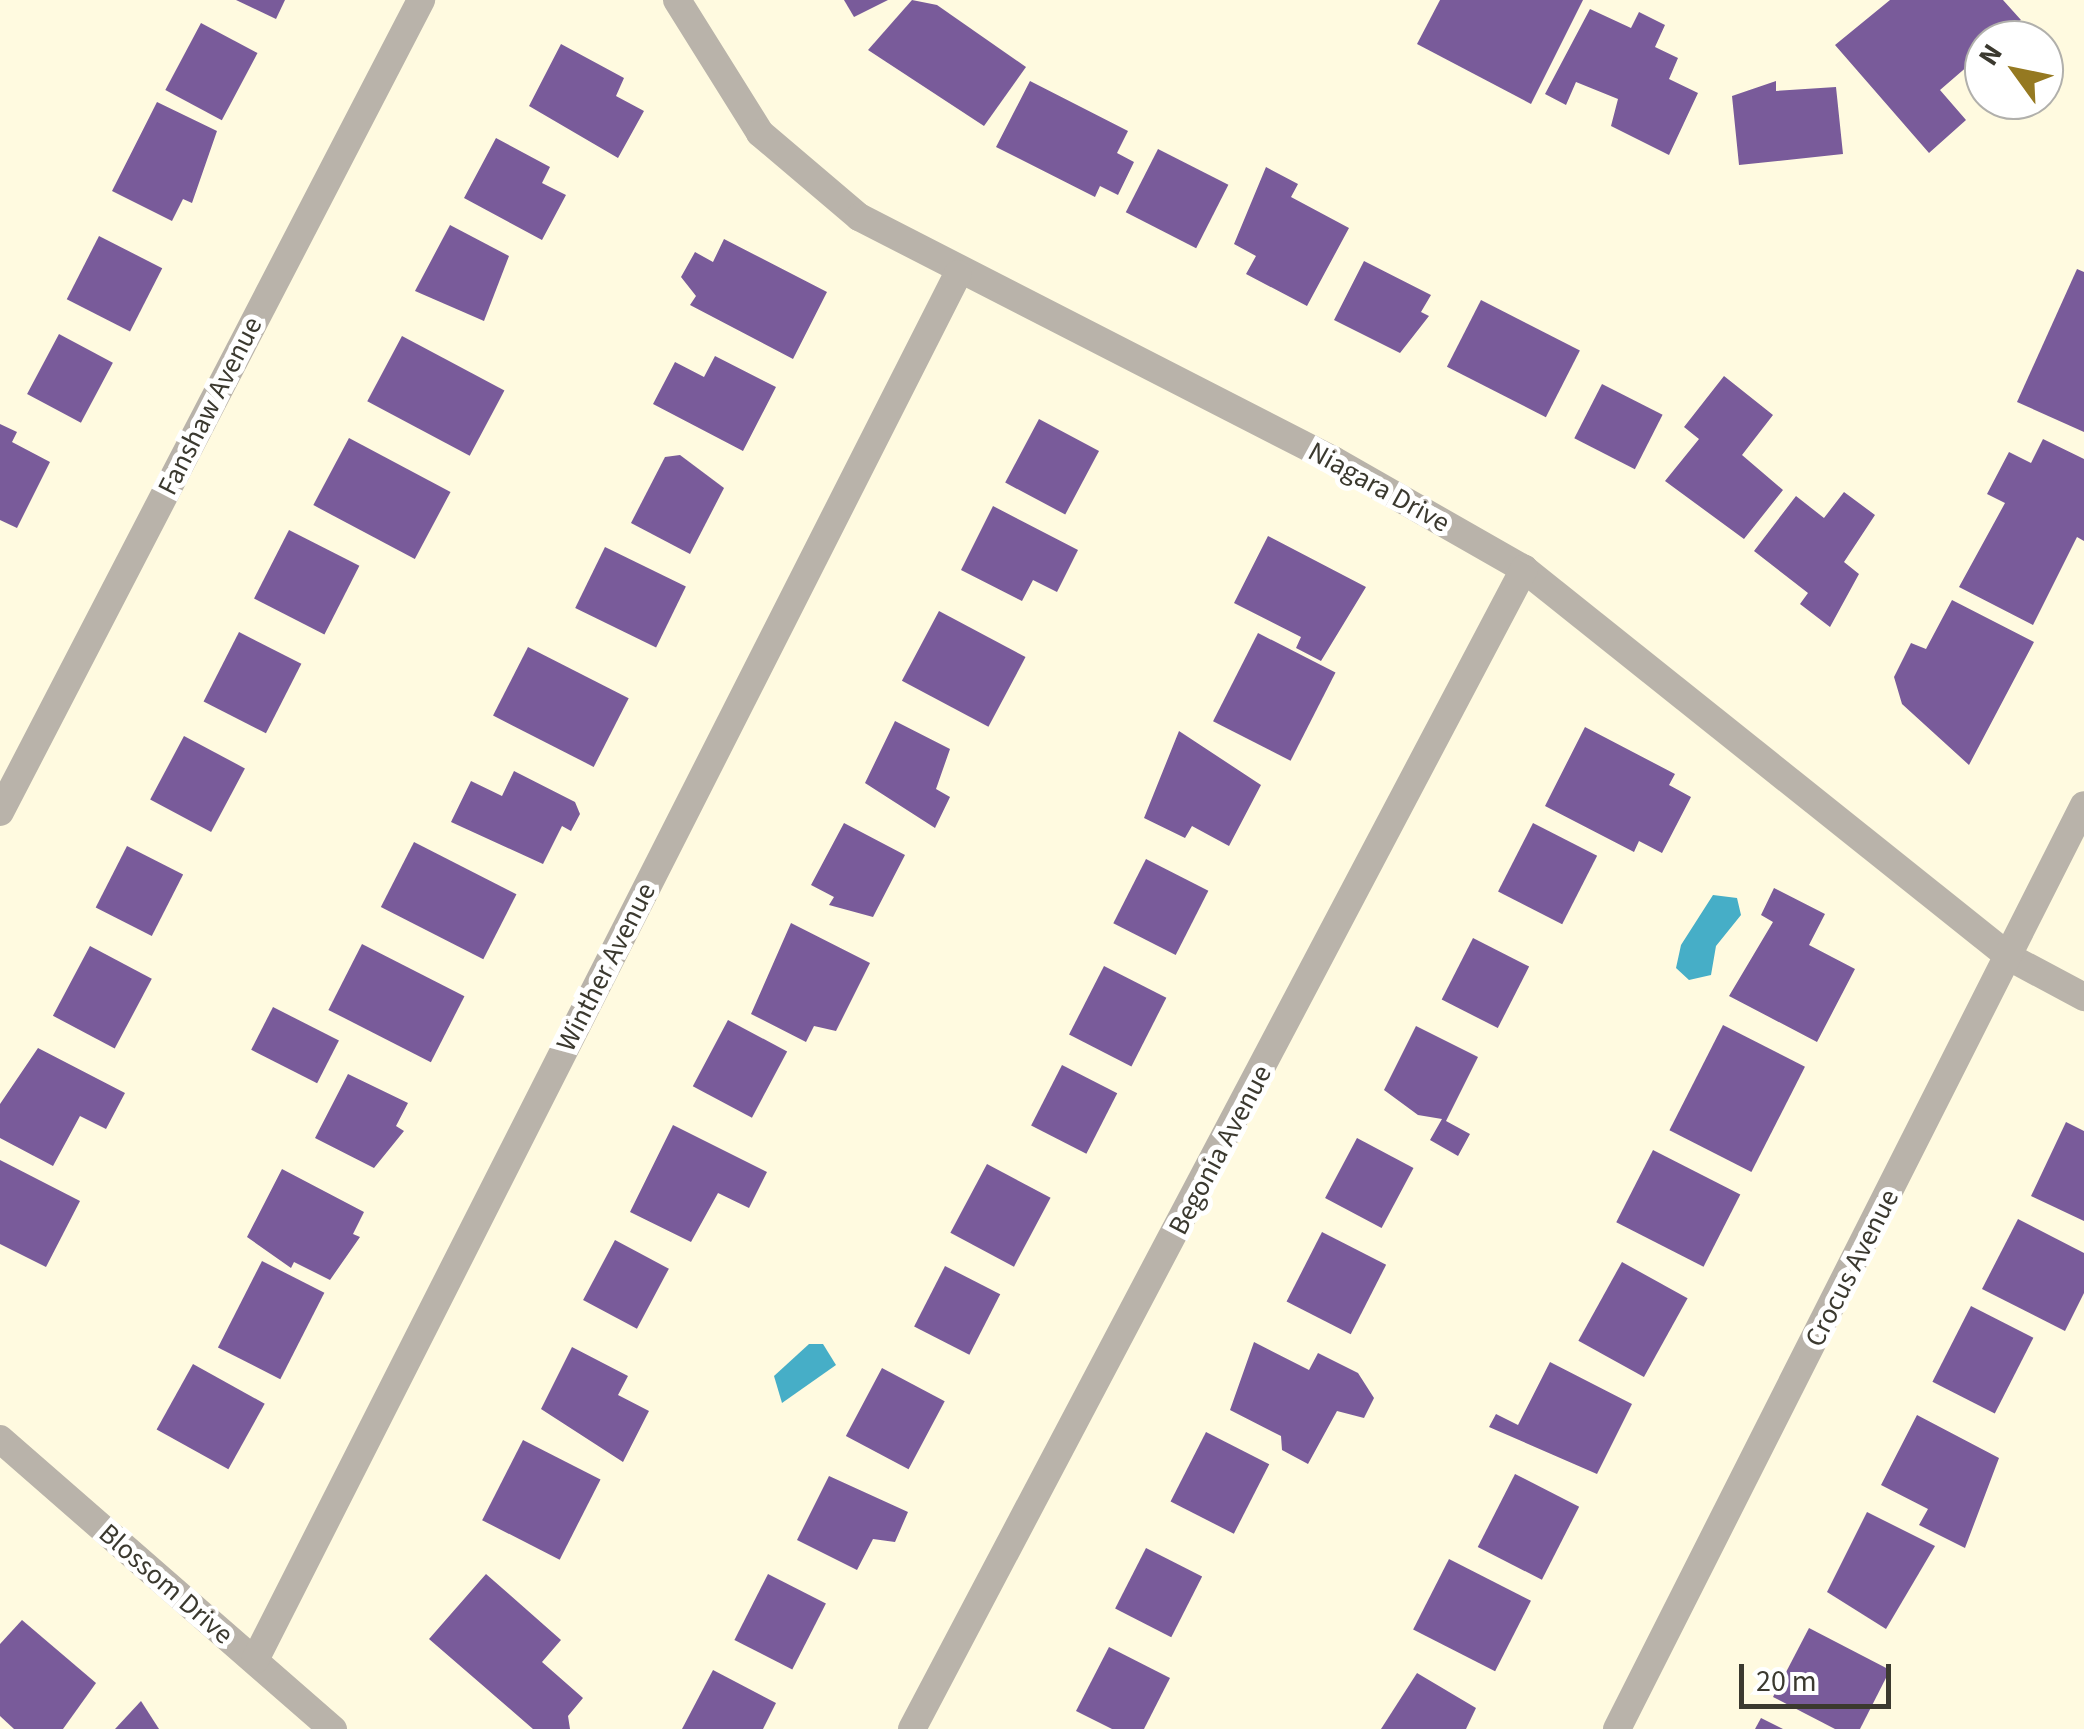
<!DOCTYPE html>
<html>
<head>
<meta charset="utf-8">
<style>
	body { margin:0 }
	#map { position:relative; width:2084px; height:1729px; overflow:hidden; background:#fffae0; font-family:"Source Sans 3",sans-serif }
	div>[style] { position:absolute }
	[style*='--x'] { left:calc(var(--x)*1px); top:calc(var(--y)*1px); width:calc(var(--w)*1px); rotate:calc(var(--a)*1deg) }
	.water>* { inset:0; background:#46aec7 }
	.building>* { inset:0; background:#795b9a; transform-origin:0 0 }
	.minor>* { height:28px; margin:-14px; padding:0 14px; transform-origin:14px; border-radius:14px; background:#b9b3aa }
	span { translate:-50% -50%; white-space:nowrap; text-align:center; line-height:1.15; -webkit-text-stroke:10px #fff; paint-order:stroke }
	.street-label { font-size:28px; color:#3b392f }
	.north { position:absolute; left:1964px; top:20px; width:100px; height:100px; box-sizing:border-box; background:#fff; border:2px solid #b1b0ac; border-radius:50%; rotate:303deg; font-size:28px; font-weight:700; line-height:40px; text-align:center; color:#3b392f }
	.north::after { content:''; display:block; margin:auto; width:35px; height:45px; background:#957921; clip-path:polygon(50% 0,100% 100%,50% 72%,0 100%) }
	.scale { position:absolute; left:1739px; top:1664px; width:152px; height:45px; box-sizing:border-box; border:5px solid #3b392f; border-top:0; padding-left:12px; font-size:30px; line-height:35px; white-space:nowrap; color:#3b392f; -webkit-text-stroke:8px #fff; paint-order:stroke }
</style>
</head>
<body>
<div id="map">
	<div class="water">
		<i style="clip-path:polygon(1713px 895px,1737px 898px,1741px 915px,1716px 946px,1711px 975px,1689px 980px,1676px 968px,1681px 945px)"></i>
		<i style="clip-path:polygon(809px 1344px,823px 1344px,836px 1365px,782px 1403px,774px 1376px)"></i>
	</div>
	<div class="building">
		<i style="clip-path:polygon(236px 0,285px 0,276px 19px)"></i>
		<i style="clip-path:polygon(844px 0,888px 0,854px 17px)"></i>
		<i style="clip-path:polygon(912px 0,937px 5px,1026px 67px,984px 126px,868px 50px)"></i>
		<i style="clip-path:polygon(1440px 0,1583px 0,1531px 104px,1417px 44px)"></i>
		<i style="clip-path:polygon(1890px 0,2003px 0,2021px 20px,1984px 40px,1984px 52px,1940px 90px,1966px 120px,1929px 153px,1835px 45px)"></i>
		<i style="clip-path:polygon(1590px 9px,1631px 28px,1639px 12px,1665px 25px,1655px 47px,1678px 58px,1669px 79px,1698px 93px,1669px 155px,1611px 126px,1618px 99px,1576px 82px,1566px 105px,1545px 94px)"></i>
		<i style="left:201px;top:23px;width:64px;height:76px;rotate:28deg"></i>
		<i style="clip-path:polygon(561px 44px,624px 78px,616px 96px,644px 111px,618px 158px,529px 106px)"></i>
		<i style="clip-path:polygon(1030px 81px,1128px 131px,1117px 153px,1134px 162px,1118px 195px,1100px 186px,1095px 197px,996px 147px)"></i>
		<i style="clip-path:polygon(1776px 81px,1776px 91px,1836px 87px,1843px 154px,1739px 165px,1732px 96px)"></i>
		<i style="clip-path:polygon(157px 102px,217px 131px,192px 203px,183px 199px,172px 221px,112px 191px)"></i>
		<i style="clip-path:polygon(496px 138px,550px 167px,542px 183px,566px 195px,542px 240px,464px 198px)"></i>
		<i style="left:1158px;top:149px;width:79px;height:71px;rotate:27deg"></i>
		<i style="clip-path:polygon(1266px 167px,1298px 184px,1291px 197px,1349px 228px,1307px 306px,1246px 274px,1256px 256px,1234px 244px)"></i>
		<i style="clip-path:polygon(450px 225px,509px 256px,484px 321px,415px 291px)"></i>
		<i style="left:99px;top:236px;width:71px;height:71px;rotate:27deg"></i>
		<i style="clip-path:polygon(724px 239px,827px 292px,793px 359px,690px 305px,696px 296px,681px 277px,695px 252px,713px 262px)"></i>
		<i style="clip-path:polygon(1364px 261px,1431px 295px,1421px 312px,1429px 316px,1400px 353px,1334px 320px)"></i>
		<i style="clip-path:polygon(2077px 269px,2084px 272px,2084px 432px,2017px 402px)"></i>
		<i style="left:1481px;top:300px;width:111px;height:75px;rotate:27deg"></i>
		<i style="left:59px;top:334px;width:61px;height:68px;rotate:28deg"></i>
		<i style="left:402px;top:336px;width:116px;height:74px;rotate:28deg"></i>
		<i style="clip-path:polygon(715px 356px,776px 387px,743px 451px,653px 404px,675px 362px,704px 377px)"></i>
		<i style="clip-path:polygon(1724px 376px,1773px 415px,1742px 455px,1783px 490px,1744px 539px,1665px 481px,1699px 439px,1684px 427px)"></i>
		<i style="left:1602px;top:384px;width:68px;height:61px;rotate:27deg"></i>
		<i style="left:1039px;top:419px;width:68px;height:72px;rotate:28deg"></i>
		<i style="clip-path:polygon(0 424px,17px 432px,12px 442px,50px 462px,17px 528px,0 520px)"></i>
		<i style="left:349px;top:438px;width:115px;height:76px;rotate:28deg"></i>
		<i style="clip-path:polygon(2043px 439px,2084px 459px,2084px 541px,2077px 537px,2033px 625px,1959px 587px,2005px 503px,1987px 494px,2009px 452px,2031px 463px)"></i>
		<i style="clip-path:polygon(680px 455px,724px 488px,690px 554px,631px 523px,665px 457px)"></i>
		<i style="clip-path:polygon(1844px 492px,1875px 515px,1844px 562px,1859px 574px,1830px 627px,1800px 604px,1808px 593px,1754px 551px,1796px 496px,1824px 518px)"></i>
		<i style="clip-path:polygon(993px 506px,1078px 550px,1057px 592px,1033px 580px,1022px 601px,961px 570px)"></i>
		<i style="left:289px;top:530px;width:79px;height:77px;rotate:27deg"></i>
		<i style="clip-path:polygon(1268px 536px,1366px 587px,1321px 661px,1296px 648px,1301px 637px,1234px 603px)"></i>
		<i style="left:605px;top:547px;width:90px;height:68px;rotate:26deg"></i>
		<i style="clip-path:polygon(1952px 600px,2034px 642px,1969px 765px,1902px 704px,1894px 677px,1911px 643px,1926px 649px)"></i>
		<i style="left:939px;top:611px;width:98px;height:79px;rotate:28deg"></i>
		<i style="left:239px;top:632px;width:70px;height:78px;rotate:27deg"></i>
		<i style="left:1258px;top:633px;width:87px;height:99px;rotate:27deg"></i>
		<i style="left:528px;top:647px;width:113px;height:77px;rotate:27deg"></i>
		<i style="clip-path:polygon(895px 721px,950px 749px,936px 789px,950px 797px,935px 828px,865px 783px)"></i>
		<i style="clip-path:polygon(1585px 727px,1675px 774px,1669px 785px,1691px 797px,1662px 853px,1639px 841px,1634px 852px,1545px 806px)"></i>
		<i style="clip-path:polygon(1179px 731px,1261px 785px,1229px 846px,1192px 826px,1185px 838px,1144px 818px)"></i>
		<i style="left:184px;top:736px;width:69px;height:72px;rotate:28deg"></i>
		<i style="clip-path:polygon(514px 771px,575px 802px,580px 814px,571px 831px,562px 826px,543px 864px,451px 822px,471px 781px,502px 796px)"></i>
		<i style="clip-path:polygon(844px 823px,905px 855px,873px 917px,829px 905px,834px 897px,811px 885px)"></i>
		<i style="left:1533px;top:823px;width:72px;height:77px;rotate:27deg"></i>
		<i style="left:414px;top:842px;width:115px;height:73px;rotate:27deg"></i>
		<i style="left:127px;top:846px;width:63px;height:69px;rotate:27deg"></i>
		<i style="left:1146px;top:859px;width:70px;height:72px;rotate:27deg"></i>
		<i style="clip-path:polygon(1774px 888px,1825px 914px,1809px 945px,1855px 969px,1817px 1042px,1729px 996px,1773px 922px,1761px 915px)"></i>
		<i style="clip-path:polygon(791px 923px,870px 963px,836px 1031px,814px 1026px,806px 1042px,751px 1014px)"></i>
		<i style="left:1473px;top:938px;width:63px;height:69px;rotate:27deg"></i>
		<i style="left:362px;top:944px;width:115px;height:74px;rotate:27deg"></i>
		<i style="left:90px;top:946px;width:70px;height:79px;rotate:28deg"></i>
		<i style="left:1104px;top:966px;width:70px;height:77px;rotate:27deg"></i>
		<i style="left:273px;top:1007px;width:74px;height:48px;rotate:27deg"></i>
		<i style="left:728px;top:1020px;width:67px;height:75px;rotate:28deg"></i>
		<i style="left:1723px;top:1025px;width:92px;height:118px;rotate:27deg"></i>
		<i style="clip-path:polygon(1416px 1026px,1478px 1057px,1446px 1121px,1470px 1134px,1458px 1156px,1430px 1140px,1442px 1119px,1418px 1115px,1384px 1090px)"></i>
		<i style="clip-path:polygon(38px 1048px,125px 1093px,106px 1129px,80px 1116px,53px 1166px,0 1138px,0 1104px)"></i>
		<i style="left:1062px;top:1065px;width:62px;height:68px;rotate:27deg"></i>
		<i style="clip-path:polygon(348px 1074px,408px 1103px,396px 1126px,404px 1131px,374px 1168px,315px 1138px)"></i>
		<i style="clip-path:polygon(2066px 1122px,2084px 1131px,2084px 1221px,2031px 1196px)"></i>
		<i style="clip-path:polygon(673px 1125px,767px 1172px,749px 1208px,718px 1193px,691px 1242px,630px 1212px)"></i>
		<i style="left:1357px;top:1138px;width:64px;height:68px;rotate:28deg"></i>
		<i style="left:1653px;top:1150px;width:98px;height:81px;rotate:27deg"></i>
		<i style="clip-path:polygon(0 1160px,80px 1201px,46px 1267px,0 1244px)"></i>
		<i style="left:987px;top:1164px;width:72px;height:78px;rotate:28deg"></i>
		<i style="clip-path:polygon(282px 1169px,364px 1212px,353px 1234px,360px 1237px,330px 1280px,294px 1262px,291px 1268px,247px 1237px)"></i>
		<i style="clip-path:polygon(2018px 1219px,2084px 1253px,2084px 1293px,2065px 1331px,1982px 1289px)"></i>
		<i style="left:1322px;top:1232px;width:72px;height:78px;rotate:27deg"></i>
		<i style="left:615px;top:1240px;width:61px;height:68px;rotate:28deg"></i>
		<i style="left:262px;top:1261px;width:70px;height:97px;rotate:27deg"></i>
		<i style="left:1622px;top:1262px;width:75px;height:90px;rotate:29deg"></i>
		<i style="left:945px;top:1266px;width:62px;height:68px;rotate:27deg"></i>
		<i style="left:1971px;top:1306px;width:70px;height:85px;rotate:27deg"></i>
		<i style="clip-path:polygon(1254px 1342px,1309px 1370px,1318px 1353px,1358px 1373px,1374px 1398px,1364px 1418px,1337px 1411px,1308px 1464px,1282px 1450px,1281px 1436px,1230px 1410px)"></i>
		<i style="clip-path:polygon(572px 1347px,628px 1376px,618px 1395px,649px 1411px,623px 1462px,541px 1409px)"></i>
		<i style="clip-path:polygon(1550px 1362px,1632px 1404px,1597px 1474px,1489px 1427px,1496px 1414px,1518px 1425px)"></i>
		<i style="left:193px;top:1364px;width:82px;height:75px;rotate:29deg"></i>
		<i style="left:882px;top:1368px;width:71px;height:77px;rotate:28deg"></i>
		<i style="clip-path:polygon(1917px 1415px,1999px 1458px,1965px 1548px,1919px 1525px,1928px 1509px,1881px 1485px)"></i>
		<i style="left:1206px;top:1432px;width:71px;height:78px;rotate:27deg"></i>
		<i style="left:523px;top:1440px;width:87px;height:90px;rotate:27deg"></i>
		<i style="left:1515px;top:1474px;width:72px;height:82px;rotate:27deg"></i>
		<i style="clip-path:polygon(829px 1476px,908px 1512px,895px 1542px,873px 1539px,857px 1570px,797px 1540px)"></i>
		<i style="clip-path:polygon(1867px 1512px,1935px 1546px,1886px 1629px,1827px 1592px)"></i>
		<i style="left:1146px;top:1548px;width:63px;height:68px;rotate:27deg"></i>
		<i style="left:1449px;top:1559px;width:92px;height:79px;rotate:27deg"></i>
		<i style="clip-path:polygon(486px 1574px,561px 1640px,542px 1662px,583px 1698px,568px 1716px,570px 1729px,533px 1729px,429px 1639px)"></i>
		<i style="left:768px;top:1574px;width:65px;height:74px;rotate:27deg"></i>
		<i style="clip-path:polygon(22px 1620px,96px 1683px,63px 1729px,14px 1729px,0 1716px,0 1644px)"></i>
		<i style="clip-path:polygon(1809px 1628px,1890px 1670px,1860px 1729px,1835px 1729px,1773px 1697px)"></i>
		<i style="clip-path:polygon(1109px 1647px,1170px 1678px,1144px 1729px,1112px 1729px,1076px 1711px)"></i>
		<i style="clip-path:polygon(713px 1670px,776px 1703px,763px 1729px,682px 1729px)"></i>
		<i style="clip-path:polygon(1417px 1673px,1476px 1708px,1466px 1729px,1381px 1729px)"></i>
		<i style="clip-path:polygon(141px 1701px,159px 1729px,115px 1729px)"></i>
		<i style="clip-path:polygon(1761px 1718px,1783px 1729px,1755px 1729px)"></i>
	</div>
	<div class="minor">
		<i style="--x:677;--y:0;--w:157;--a:58"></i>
		<i style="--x:760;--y:133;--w:130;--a:40.3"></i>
		<i style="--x:859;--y:217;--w:533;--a:27.14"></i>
		<i style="--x:1333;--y:460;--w:220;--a:29.7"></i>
		<i style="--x:1524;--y:569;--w:623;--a:38.62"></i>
		<i style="--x:2011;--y:958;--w:83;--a:28.1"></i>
		<i style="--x:0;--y:812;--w:915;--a:-62.59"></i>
		<i style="--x:0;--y:1439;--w:442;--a:41.1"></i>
		<i style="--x:255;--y:1660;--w:1554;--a:-63.11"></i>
		<i style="--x:912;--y:1729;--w:1312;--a:-62.18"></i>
		<i style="--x:1617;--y:1729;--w:1035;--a:-63.19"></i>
	</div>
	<div class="street-label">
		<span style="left:210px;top:406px;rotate:-63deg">Fanshaw Avenue</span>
		<span style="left:1379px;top:487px;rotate:29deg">Niagara Drive</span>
		<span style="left:606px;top:967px;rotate:-63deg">Winther Avenue</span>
		<span style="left:1220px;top:1150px;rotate:-62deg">Begonia Avenue</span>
		<span style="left:1852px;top:1268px;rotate:-63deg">Crocus Avenue</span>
		<span style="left:166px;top:1584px;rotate:41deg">Blossom Drive</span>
	</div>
	<div class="north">N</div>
	<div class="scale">20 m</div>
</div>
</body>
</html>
